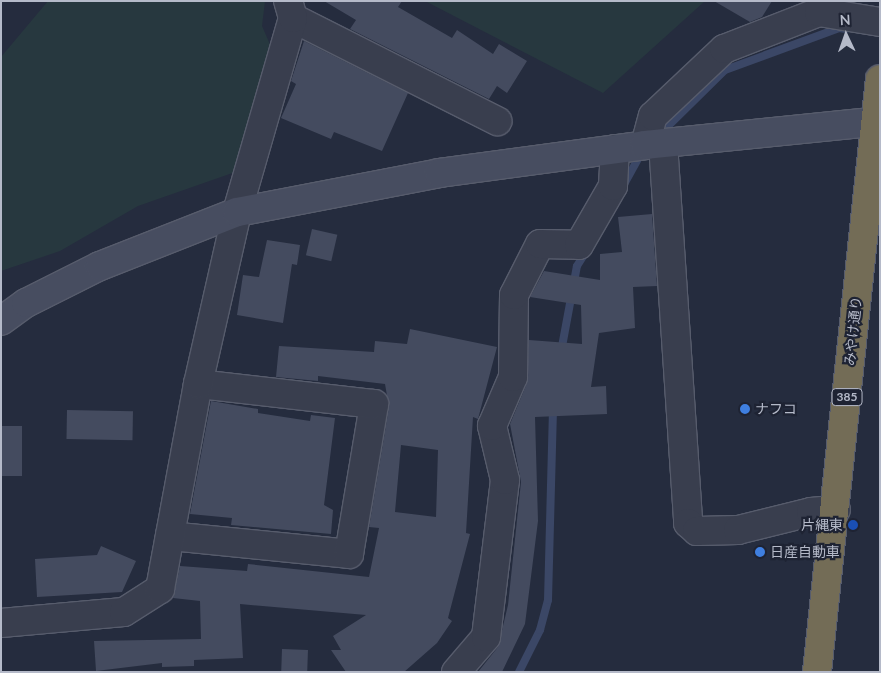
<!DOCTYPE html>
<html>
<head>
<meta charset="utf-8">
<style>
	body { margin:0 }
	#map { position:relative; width:881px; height:673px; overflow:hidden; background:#252c3e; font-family:Lato,"Noto Sans JP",sans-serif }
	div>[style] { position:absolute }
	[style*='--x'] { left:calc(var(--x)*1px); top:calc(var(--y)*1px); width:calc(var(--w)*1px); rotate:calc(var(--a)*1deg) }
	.green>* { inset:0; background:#27383f }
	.stream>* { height:8px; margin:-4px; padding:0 4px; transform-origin:4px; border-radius:4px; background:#3b4766 }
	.building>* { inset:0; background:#444b5f; transform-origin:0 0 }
	.roads { filter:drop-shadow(1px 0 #575c6c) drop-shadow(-1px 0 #575c6c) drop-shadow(0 1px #575c6c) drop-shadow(0 -1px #575c6c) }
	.street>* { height:28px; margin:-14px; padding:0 14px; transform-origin:14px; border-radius:14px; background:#393e4e }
	.secondary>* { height:28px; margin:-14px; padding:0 14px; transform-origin:14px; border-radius:14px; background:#474d60 }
	.highway>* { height:28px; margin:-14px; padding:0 14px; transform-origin:14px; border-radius:14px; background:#736c56 }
	.dots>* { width:14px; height:14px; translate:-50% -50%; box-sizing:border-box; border:2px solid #1e2333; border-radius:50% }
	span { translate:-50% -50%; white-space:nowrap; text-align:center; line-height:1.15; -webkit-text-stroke:4.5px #1e2333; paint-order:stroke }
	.shield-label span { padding:1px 4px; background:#1e2333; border:1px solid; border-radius:4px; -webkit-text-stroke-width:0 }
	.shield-label { font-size:12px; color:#b5bac9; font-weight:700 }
	.street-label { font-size:14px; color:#b5bac9 }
	.poi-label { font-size:14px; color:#b5bac9 }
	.left { translate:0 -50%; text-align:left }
	.right { translate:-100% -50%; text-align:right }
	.frame { position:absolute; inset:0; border:2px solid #b5bac9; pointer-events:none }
	.north { position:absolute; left:821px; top:10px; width:50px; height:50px; -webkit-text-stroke:4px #1e2333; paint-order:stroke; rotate:357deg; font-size:14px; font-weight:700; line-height:20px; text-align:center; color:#b5bac9 }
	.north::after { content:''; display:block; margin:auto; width:18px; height:22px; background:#b5bac9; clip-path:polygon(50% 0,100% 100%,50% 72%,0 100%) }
</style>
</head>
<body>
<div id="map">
	<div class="green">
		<i style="clip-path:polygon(48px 1px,265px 1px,262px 26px,272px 49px,241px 170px,138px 206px,60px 251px,1px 271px,1px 57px)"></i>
		<i style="clip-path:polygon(425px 1px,705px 1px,603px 93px)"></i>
	</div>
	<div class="stream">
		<i style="--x:659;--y:135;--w:93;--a:-44.6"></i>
		<i style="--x:725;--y:70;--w:121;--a:-20.2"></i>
		<i style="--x:839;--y:28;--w:7;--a:8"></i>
		<i style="--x:623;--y:186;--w:39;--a:-61"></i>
		<i style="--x:561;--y:352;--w:87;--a:-79.5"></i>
		<i style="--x:577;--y:266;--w:19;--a:-58"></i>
		<i style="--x:519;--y:672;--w:47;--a:-63.4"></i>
		<i style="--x:540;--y:630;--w:31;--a:-75"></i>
		<i style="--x:548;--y:600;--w:192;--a:-88.5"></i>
	</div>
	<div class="building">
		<i style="clip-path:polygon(324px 1px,402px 1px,398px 7px,452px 38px,457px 30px,493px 54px,499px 44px,527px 61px,507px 93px,497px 86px,489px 99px,350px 29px,356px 20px)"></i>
		<i style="clip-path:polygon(714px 1px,772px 1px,762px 17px,750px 22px)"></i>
		<i style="clip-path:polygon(304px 41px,408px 93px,382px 151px,334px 132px,331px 139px,281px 118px,296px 84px,291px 81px)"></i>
		<i style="clip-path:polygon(652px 214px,657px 286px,633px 287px,635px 328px,599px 333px,591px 387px,606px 386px,607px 414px,535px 417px,538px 521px,525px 624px,502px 672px,478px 672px,498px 647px,508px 605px,521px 482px,510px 424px,527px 383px,529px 340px,582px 344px,581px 305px,530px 297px,544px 271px,600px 280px,600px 254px,622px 252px,618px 217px)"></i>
		<i style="left:312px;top:229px;width:26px;height:27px;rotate:13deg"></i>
		<i style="clip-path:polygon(267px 240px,300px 245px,297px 265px,292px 264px,283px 323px,237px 315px,243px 275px,259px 277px)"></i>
		<i style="clip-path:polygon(evenodd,410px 329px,497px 347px,478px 419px,473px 417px,466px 533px,470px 534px,448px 618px,452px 621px,437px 643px,404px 672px,346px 672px,331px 650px,341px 650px,333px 636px,366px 615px,240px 604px,243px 658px,194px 660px,194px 666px,162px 667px,162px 663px,96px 671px,94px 641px,201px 639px,200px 601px,173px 598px,180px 566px,247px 571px,248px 564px,369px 577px,379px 528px,369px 527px,389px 407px,385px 384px,318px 376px,318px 381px,276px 377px,279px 346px,374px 352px,375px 341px,407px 344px,410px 329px,401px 445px,438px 450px,436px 517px,395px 512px,401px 445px)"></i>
		<i style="clip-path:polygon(211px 401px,258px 409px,258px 413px,310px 421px,311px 415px,335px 418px,324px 505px,333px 510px,331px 534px,231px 525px,232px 518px,190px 514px)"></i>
		<i style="left:67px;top:410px;width:66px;height:29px;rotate:1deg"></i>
		<i style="left:1px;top:426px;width:21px;height:50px"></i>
		<i style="clip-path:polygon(101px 546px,136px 561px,122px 592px,37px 597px,35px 559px,97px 555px)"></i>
		<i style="left:282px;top:649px;width:26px;height:23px;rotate:2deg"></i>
	</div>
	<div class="roads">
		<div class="street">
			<i style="--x:293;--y:18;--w:229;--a:26.8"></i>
			<i style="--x:663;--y:143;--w:381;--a:86.2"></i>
			<i style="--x:688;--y:523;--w:12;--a:42"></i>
			<i style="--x:697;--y:531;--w:41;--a:-1.4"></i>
			<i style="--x:738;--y:530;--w:75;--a:-13.9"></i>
			<i style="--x:811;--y:512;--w:25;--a:-5"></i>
			<i style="--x:645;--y:145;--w:30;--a:-75"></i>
			<i style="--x:653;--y:116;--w:98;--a:-43.3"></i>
			<i style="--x:724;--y:49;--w:102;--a:-21.3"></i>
			<i style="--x:819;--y:12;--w:62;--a:9.3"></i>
			<i style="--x:170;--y:536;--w:180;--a:5.7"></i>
			<i style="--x:349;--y:554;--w:152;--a:-80.5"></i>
			<i style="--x:374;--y:404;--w:177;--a:-173.5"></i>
			<i style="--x:1;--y:623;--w:123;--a:-5.1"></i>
			<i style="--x:124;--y:612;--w:43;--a:-32.6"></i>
			<i style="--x:160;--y:589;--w:208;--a:-79.5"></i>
			<i style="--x:198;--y:384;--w:176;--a:-77.2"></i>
			<i style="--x:237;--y:212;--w:202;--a:-73.9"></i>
			<i style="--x:293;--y:18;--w:18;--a:-106"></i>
			<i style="--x:456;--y:672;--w:46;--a:-49.4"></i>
			<i style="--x:486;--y:637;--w:158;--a:-83.1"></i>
			<i style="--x:505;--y:480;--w:56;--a:-103.5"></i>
			<i style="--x:492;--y:426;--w:53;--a:-66.8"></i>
			<i style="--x:513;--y:377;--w:82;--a:-89.3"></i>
			<i style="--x:514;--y:295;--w:57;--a:-63"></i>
			<i style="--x:540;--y:244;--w:39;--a:1"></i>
			<i style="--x:579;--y:245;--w:68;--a:-60"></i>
			<i style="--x:613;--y:186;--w:37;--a:-87"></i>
		</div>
		<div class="secondary">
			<i style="--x:1;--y:321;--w:31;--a:-36"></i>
			<i style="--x:26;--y:303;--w:83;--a:-26.6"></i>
			<i style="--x:100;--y:266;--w:147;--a:-21.5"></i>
			<i style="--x:237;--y:212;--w:206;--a:-10.9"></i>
			<i style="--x:439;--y:173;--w:208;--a:-7.7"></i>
			<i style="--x:645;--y:145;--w:236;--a:-5.8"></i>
		</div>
		<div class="highway">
			<i style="--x:817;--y:672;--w:596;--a:-83.94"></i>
		</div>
	</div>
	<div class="dots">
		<i style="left:745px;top:409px;background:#3f7fe0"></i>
		<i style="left:853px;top:525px;background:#1a4fb4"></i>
		<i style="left:760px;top:552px;background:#3f7fe0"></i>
	</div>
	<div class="shield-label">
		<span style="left:847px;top:397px">385</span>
	</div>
	<div class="street-label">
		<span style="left:853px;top:331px;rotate:-84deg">みやけ通り</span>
	</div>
	<div class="poi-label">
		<span class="left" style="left:755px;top:409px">ナフコ</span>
		<span class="right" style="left:843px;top:525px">片縄東</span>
		<span class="left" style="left:770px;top:552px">日産自動車</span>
	</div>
	<div class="frame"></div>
	<div class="north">N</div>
</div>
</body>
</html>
